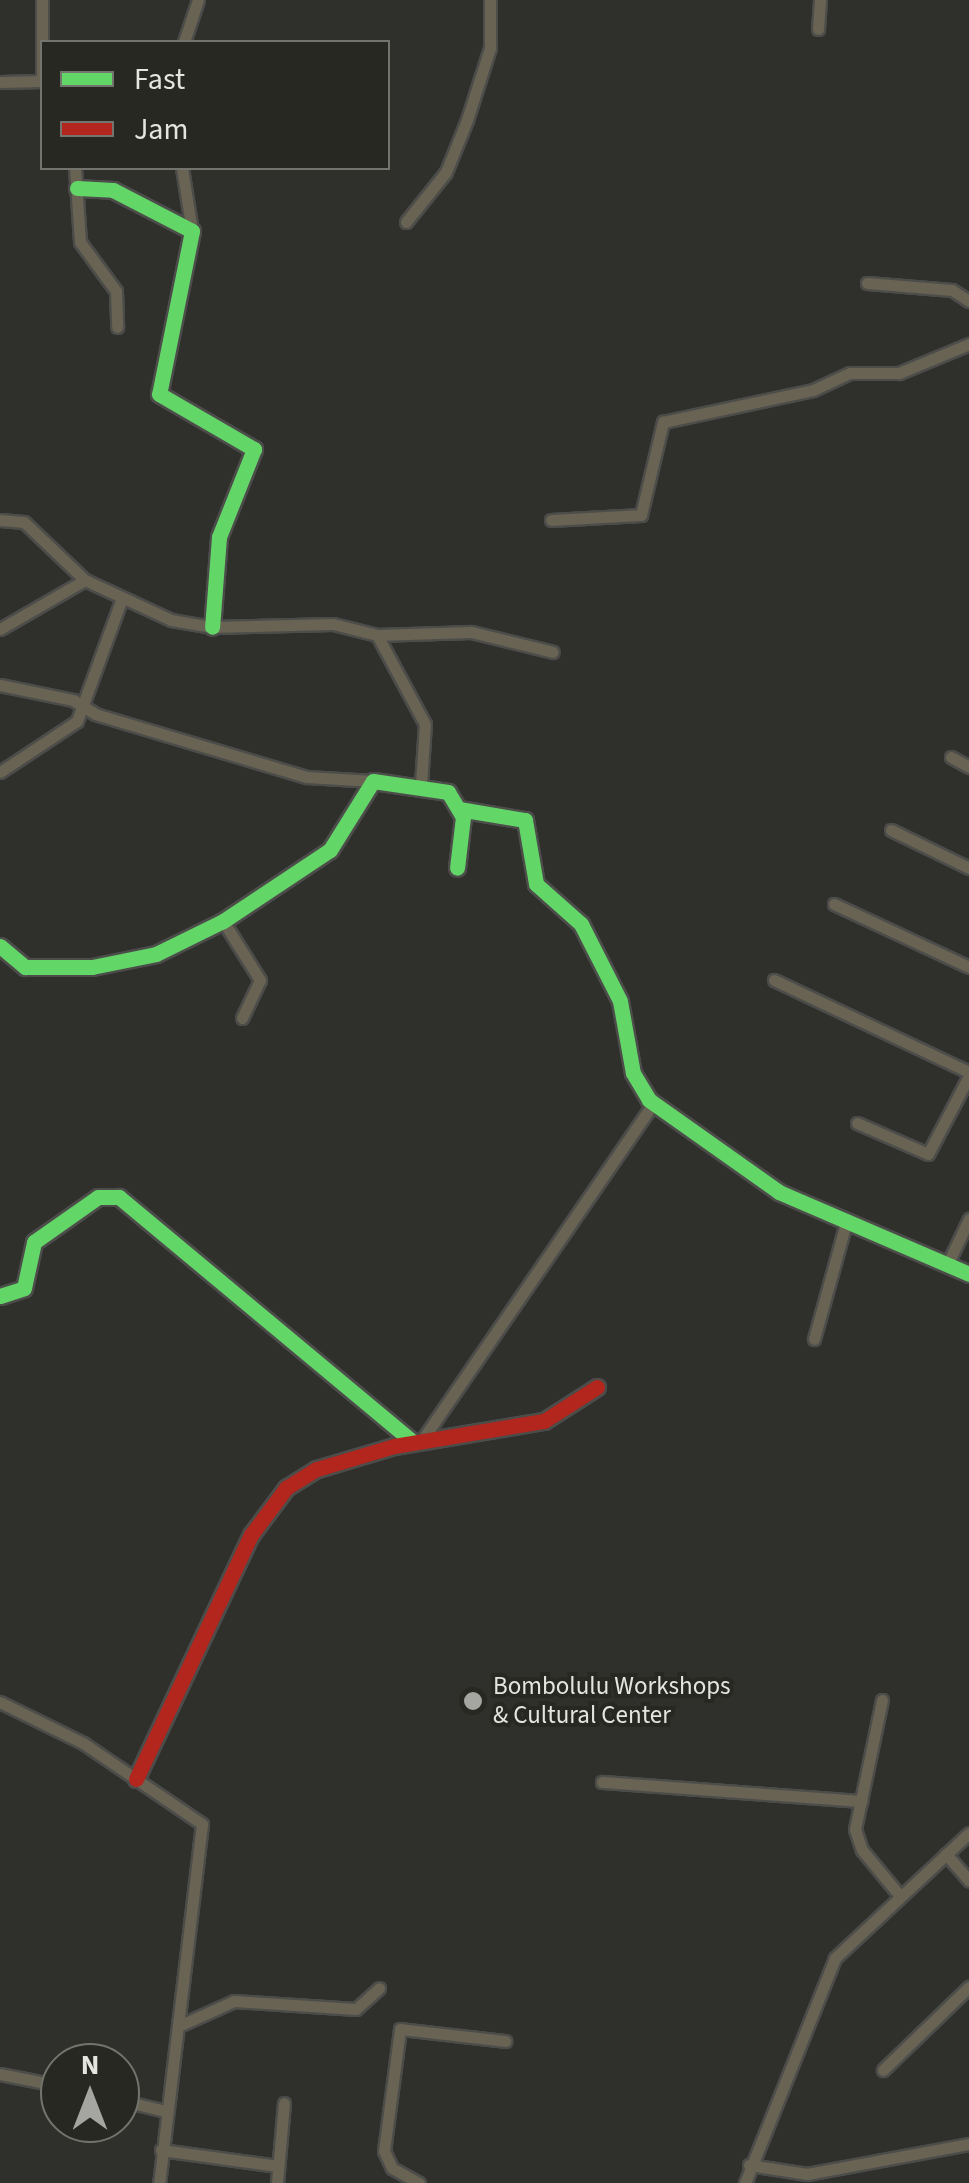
<!DOCTYPE html>
<html>
<head>
<meta charset="utf-8">
<style>
	body { margin:0 }
	#map { position:relative; width:969px; height:2183px; overflow:hidden; background:#2f302c; font-family:"Source Sans 3",sans-serif }
	div>[style] { position:absolute }
	[style*='--x'] { left:calc(var(--x)*1px); top:calc(var(--y)*1px); width:calc(var(--w)*1px); rotate:calc(var(--a)*1deg) }
	.roads { filter:drop-shadow(2px 0 #4c4c4a) drop-shadow(-2px 0 #4c4c4a) drop-shadow(0 2px #4c4c4a) drop-shadow(0 -2px #4c4c4a) }
	.street>* { height:11px; margin:-5.5px; padding:0 5.5px; transform-origin:5.5px; border-radius:5.5px; background:#686353 }
	.fast>* { height:15px; margin:-7.5px; padding:0 7.5px; transform-origin:7.5px; border-radius:7.5px; background:#63d668 }
	.jam>* { height:15px; margin:-7.5px; padding:0 7.5px; transform-origin:7.5px; border-radius:7.5px; background:#b3261e }
	.dots>* { width:28px; height:28px; translate:-50% -50%; box-sizing:border-box; border:5px solid #272821; border-radius:50% }
	span { translate:-50% -50%; white-space:nowrap; text-align:center; line-height:1.15; -webkit-text-stroke:8px #272821; paint-order:stroke }
	.poi-label { font-size:25px; color:#e4e5e0 }
	.left { translate:0 -50%; text-align:left }
	.legend { position:absolute; left:40px; top:40px; width:350px; height:130px; box-sizing:border-box; background:#272821; border:2px solid #73746d; margin:0; padding:12px 18px; list-style:none; font-size:30px; color:#e4e5e0 }
	.legend li { display:flex; align-items:center; gap:20px; height:50px }
	.legend b { width:50px; border:2px solid #73746d }
	.north { position:absolute; left:40px; top:2043px; width:100px; height:100px; box-sizing:border-box; background:#272821; border:2px solid #73746d; border-radius:50%; rotate:0deg; font-size:28px; font-weight:700; line-height:40px; text-align:center; color:#e4e5e0 }
	.north::after { content:''; display:block; margin:auto; width:35px; height:45px; background:#a5a6a1; clip-path:polygon(50% 0,100% 100%,50% 72%,0 100%) }
</style>
</head>
<body>
<div id="map">
	<div class="roads">
		<div class="street">
			<i style="--x:42;--y:0;--w:78;--a:90"></i>
			<i style="--x:818;--y:29;--w:29;--a:-86"></i>
			<i style="--x:184;--y:42;--w:44;--a:-71.6"></i>
			<i style="--x:0;--y:82;--w:42;--a:-1.4"></i>
			<i style="--x:75;--y:168;--w:74;--a:86.1"></i>
			<i style="--x:80;--y:242;--w:61;--a:53.7"></i>
			<i style="--x:116;--y:291;--w:36;--a:88"></i>
			<i style="--x:182;--y:168;--w:64;--a:81"></i>
			<i style="--x:406;--y:222;--w:64;--a:-51.3"></i>
			<i style="--x:446;--y:172;--w:56;--a:-68"></i>
			<i style="--x:467;--y:120;--w:76;--a:-72.3"></i>
			<i style="--x:490;--y:48;--w:48;--a:-90"></i>
			<i style="--x:867;--y:283;--w:85;--a:4.7"></i>
			<i style="--x:952;--y:290;--w:20;--a:33"></i>
			<i style="--x:0;--y:520;--w:24;--a:5"></i>
			<i style="--x:24;--y:522;--w:84;--a:43.6"></i>
			<i style="--x:85;--y:580;--w:95;--a:24.9"></i>
			<i style="--x:171;--y:620;--w:42;--a:9.7"></i>
			<i style="--x:212;--y:627;--w:121;--a:-1.4"></i>
			<i style="--x:333;--y:624;--w:45;--a:14"></i>
			<i style="--x:377;--y:635;--w:101;--a:61.7"></i>
			<i style="--x:425;--y:724;--w:60;--a:93.8"></i>
			<i style="--x:551;--y:520;--w:90;--a:-3.2"></i>
			<i style="--x:641;--y:515;--w:96;--a:-76.7"></i>
			<i style="--x:663;--y:422;--w:153;--a:-12"></i>
			<i style="--x:813;--y:390;--w:41;--a:-24.7"></i>
			<i style="--x:850;--y:373;--w:49;--a:0"></i>
			<i style="--x:899;--y:373;--w:76;--a:-22.5"></i>
			<i style="--x:0;--y:629;--w:98;--a:-30"></i>
			<i style="--x:377;--y:635;--w:94;--a:-1.8"></i>
			<i style="--x:471;--y:632;--w:84;--a:13.7"></i>
			<i style="--x:0;--y:685;--w:75;--a:11.6"></i>
			<i style="--x:73;--y:700;--w:26;--a:32"></i>
			<i style="--x:95;--y:714;--w:221;--a:16.6"></i>
			<i style="--x:307;--y:777;--w:66;--a:3.5"></i>
			<i style="--x:951;--y:757;--w:21;--a:29"></i>
			<i style="--x:0;--y:772;--w:92;--a:-33.5"></i>
			<i style="--x:77;--y:721;--w:131;--a:-69.9"></i>
			<i style="--x:891;--y:830;--w:87;--a:26"></i>
			<i style="--x:834;--y:904;--w:149;--a:25"></i>
			<i style="--x:223;--y:921;--w:70;--a:57.9"></i>
			<i style="--x:260;--y:980;--w:42;--a:115.3"></i>
			<i style="--x:774;--y:980;--w:216;--a:25.3"></i>
			<i style="--x:857;--y:1123;--w:77;--a:23.6"></i>
			<i style="--x:928;--y:1154;--w:88;--a:-62.3"></i>
			<i style="--x:948;--y:1263;--w:49;--a:-64.5"></i>
			<i style="--x:814;--y:1339;--w:124;--a:-74.6"></i>
			<i style="--x:422;--y:1440;--w:409;--a:-55.5"></i>
			<i style="--x:882;--y:1700;--w:132;--a:101.8"></i>
			<i style="--x:855;--y:1829;--w:22;--a:72"></i>
			<i style="--x:862;--y:1850;--w:60;--a:50.4"></i>
			<i style="--x:0;--y:1702;--w:93;--a:26.3"></i>
			<i style="--x:83;--y:1743;--w:144;--a:34.2"></i>
			<i style="--x:202;--y:1824;--w:362;--a:96.8"></i>
			<i style="--x:602;--y:1782;--w:260;--a:4.2"></i>
			<i style="--x:946;--y:1854;--w:35;--a:49"></i>
			<i style="--x:183;--y:2024;--w:56;--a:-24.3"></i>
			<i style="--x:234;--y:2001;--w:122;--a:3.8"></i>
			<i style="--x:356;--y:2009;--w:31;--a:-42"></i>
			<i style="--x:883;--y:2070;--w:120;--a:-44"></i>
			<i style="--x:0;--y:2074;--w:61;--a:11.3"></i>
			<i style="--x:120;--y:2100;--w:46;--a:13.7"></i>
			<i style="--x:161;--y:2150;--w:118;--a:7.8"></i>
			<i style="--x:749;--y:2165;--w:59;--a:8.8"></i>
			<i style="--x:807;--y:2174;--w:165;--a:-10.5"></i>
			<i style="--x:277;--y:2183;--w:80;--a:-85"></i>
			<i style="--x:419;--y:2183;--w:31;--a:-151"></i>
			<i style="--x:392;--y:2168;--w:19;--a:-115"></i>
			<i style="--x:384;--y:2151;--w:123;--a:-82.5"></i>
			<i style="--x:400;--y:2029;--w:106;--a:6.5"></i>
			<i style="--x:745;--y:2183;--w:242;--a:-68.2"></i>
			<i style="--x:835;--y:1958;--w:183;--a:-43"></i>
		</div>
		<div class="fast">
			<i style="--x:77;--y:188;--w:36;--a:3"></i>
			<i style="--x:113;--y:190;--w:89;--a:27.4"></i>
			<i style="--x:192;--y:231;--w:166;--a:101.4"></i>
			<i style="--x:159;--y:394;--w:110;--a:30.1"></i>
			<i style="--x:254;--y:449;--w:95;--a:111.7"></i>
			<i style="--x:219;--y:537;--w:90;--a:94.4"></i>
			<i style="--x:459;--y:809;--w:67;--a:9.5"></i>
			<i style="--x:525;--y:820;--w:65;--a:80.2"></i>
			<i style="--x:536;--y:884;--w:60;--a:41.6"></i>
			<i style="--x:581;--y:924;--w:86;--a:63.1"></i>
			<i style="--x:620;--y:1001;--w:73;--a:79.8"></i>
			<i style="--x:633;--y:1073;--w:31;--a:59"></i>
			<i style="--x:649;--y:1100;--w:159;--a:35.3"></i>
			<i style="--x:779;--y:1192;--w:207;--a:23.3"></i>
			<i style="--x:0;--y:946;--w:33;--a:40"></i>
			<i style="--x:25;--y:967;--w:67;--a:0"></i>
			<i style="--x:92;--y:967;--w:65;--a:-11.5"></i>
			<i style="--x:156;--y:954;--w:75;--a:-26.2"></i>
			<i style="--x:223;--y:921;--w:128;--a:-33.6"></i>
			<i style="--x:330;--y:850;--w:81;--a:-58.1"></i>
			<i style="--x:373;--y:781;--w:76;--a:8.3"></i>
			<i style="--x:448;--y:792;--w:29;--a:59"></i>
			<i style="--x:463;--y:817;--w:51;--a:96.7"></i>
			<i style="--x:0;--y:1296;--w:25;--a:-18"></i>
			<i style="--x:24;--y:1288;--w:47;--a:-77.7"></i>
			<i style="--x:34;--y:1242;--w:78;--a:-35.1"></i>
			<i style="--x:98;--y:1197;--w:21;--a:0"></i>
			<i style="--x:119;--y:1197;--w:383;--a:39.8"></i>
		</div>
		<div class="jam">
			<i style="--x:136;--y:1779;--w:270;--a:-64.8"></i>
			<i style="--x:251;--y:1535;--w:59;--a:-53.3"></i>
			<i style="--x:286;--y:1488;--w:36;--a:-32"></i>
			<i style="--x:317;--y:1469;--w:80;--a:-16.6"></i>
			<i style="--x:394;--y:1446;--w:152;--a:-9.5"></i>
			<i style="--x:544;--y:1421;--w:63;--a:-32.7"></i>
		</div>
	</div>
	<div class="dots">
		<i style="left:473px;top:1701px;background:#a5a6a1"></i>
	</div>
	<div class="poi-label">
		<span class="left" style="left:493px;top:1701px">Bombolulu Workshops<br>&amp; Cultural Center</span>
	</div>
	<ul class="legend">
	<li><b style="height:12px;background:#63d668"></b>Fast</li>
	<li><b style="height:12px;background:#b3261e"></b>Jam</li>
	</ul>
	<div class="north">N</div>
</div>
</body>
</html>
